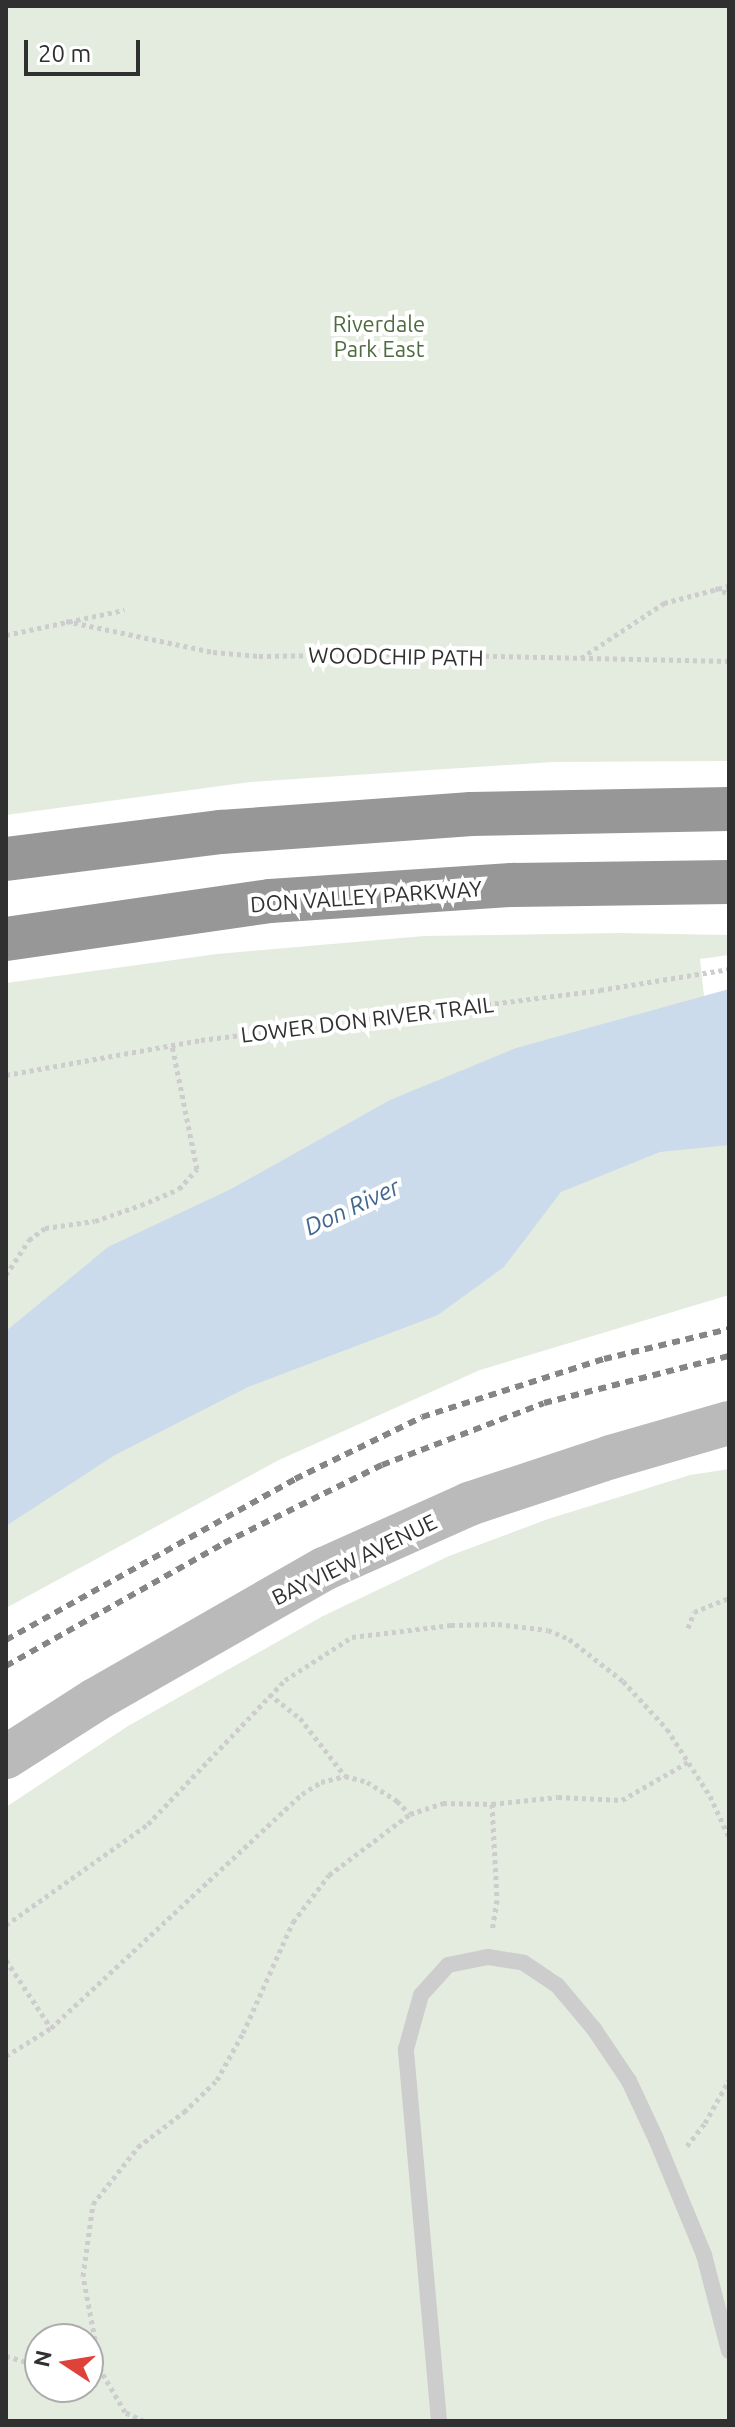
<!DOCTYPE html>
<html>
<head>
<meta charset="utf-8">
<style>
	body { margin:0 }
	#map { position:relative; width:735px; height:2427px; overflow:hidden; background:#fff; font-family:Ubuntu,sans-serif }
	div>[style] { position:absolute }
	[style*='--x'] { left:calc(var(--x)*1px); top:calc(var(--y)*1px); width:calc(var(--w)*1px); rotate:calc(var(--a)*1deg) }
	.green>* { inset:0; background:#e4ecdf }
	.water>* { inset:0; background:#ccdbeb }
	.path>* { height:5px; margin-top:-2.5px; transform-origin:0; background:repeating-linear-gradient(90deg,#cdcdcd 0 4px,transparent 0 8px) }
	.service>* { height:16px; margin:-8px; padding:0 8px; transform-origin:8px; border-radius:8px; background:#cdcdcd }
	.secondary>* { height:44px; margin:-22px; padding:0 22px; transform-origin:22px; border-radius:22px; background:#bababa }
	.motorway>* { height:44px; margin:-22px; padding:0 22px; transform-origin:22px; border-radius:22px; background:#979797 }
	.rail>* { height:6px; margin-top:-3px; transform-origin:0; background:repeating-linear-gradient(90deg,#858585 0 8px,transparent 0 14px) }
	span { translate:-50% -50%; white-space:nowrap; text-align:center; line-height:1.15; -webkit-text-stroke:8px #fff; paint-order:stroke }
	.park-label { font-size:22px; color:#4e6a3f }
	.street-label { font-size:22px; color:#303030 }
	.water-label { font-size:24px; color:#41678f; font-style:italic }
	.frame { position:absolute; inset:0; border:8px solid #303030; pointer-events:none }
	.north { position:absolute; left:24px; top:2323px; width:80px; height:80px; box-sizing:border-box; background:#fff; border:2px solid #acacac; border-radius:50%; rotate:282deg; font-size:22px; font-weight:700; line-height:32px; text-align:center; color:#303030 }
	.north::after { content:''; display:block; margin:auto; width:28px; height:36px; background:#de423b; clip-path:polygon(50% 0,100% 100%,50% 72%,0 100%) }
	.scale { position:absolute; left:24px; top:40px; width:116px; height:36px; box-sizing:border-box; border:4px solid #303030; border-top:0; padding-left:10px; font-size:24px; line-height:28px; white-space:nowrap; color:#303030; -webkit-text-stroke:6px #fff; paint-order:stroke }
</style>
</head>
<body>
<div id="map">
	<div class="green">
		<i style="clip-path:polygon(6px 6px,729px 6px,729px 761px,553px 762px,250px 782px,6px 815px)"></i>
		<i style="clip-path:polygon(620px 933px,729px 935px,729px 955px,700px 959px,720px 1145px,729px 1145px,729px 1295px,480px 1370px,279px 1460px,6px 1608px,6px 983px,217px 954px,424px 936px)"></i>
		<i style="clip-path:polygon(evenodd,729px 1469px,729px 2421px,6px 2421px,6px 1807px,128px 1726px,323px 1616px,449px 1556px,548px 1519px,690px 1475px,729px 1469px,40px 2339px,88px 2339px,88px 2387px,40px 2387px,40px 2339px)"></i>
	</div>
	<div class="water">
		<i style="clip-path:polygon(729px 989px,729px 1145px,660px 1152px,561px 1192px,504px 1267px,438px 1315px,248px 1387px,115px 1455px,6px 1526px,6px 1331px,108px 1247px,231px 1189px,390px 1100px,516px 1048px)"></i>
	</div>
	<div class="path">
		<i style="--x:715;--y:588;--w:15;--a:23"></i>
		<i style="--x:66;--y:621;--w:150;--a:11.9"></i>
		<i style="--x:213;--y:652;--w:46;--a:5"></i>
		<i style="--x:259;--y:656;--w:138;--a:-0.8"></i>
		<i style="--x:397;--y:654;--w:332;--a:1.2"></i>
		<i style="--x:6;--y:635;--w:121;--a:-12"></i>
		<i style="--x:581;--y:658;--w:100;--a:-33.5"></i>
		<i style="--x:664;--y:603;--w:67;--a:-14.7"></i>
		<i style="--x:6;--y:1075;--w:198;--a:-10.2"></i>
		<i style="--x:201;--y:1040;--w:402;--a:-7.1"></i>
		<i style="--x:600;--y:990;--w:131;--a:-9.2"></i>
		<i style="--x:6;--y:1275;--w:42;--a:-56.7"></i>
		<i style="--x:29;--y:1240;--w:20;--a:-37"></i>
		<i style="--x:45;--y:1228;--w:50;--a:-8"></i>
		<i style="--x:95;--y:1221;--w:49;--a:-19.2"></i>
		<i style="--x:141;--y:1205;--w:41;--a:-22.8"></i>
		<i style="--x:179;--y:1189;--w:27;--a:-48"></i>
		<i style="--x:197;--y:1169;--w:126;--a:-101.4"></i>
		<i style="--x:688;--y:1628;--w:17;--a:-69"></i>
		<i style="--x:694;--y:1612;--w:38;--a:-22"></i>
		<i style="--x:269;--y:1694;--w:39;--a:38"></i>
		<i style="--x:300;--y:1718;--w:73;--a:52.2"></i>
		<i style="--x:492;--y:1804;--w:96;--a:87"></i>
		<i style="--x:497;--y:1900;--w:30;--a:99"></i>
		<i style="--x:6;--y:1925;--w:174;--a:-35.4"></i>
		<i style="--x:148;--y:1824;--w:199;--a:-46.4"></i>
		<i style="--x:285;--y:1680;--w:80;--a:-32.7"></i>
		<i style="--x:352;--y:1637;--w:100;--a:-6.9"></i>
		<i style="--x:451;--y:1625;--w:47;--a:-1.2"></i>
		<i style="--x:498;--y:1624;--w:50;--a:6.8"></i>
		<i style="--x:548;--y:1630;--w:23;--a:23"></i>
		<i style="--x:569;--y:1639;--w:68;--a:37.9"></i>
		<i style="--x:623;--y:1681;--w:65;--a:47.5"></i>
		<i style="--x:667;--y:1729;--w:80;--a:57.3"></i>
		<i style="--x:710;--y:1796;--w:45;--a:65.1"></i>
		<i style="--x:6;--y:1960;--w:82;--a:56.5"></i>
		<i style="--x:6;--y:2056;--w:53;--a:-31.9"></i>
		<i style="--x:51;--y:2028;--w:343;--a:-43"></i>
		<i style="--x:302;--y:1794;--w:22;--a:-32"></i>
		<i style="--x:321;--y:1782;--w:25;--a:-14"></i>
		<i style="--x:345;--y:1776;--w:23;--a:15"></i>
		<i style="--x:367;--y:1782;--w:36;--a:32"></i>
		<i style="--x:397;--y:1801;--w:18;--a:45"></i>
		<i style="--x:687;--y:2146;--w:29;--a:-52"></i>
		<i style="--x:705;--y:2123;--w:49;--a:-60.8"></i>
		<i style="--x:6;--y:2356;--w:35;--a:16"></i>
		<i style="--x:88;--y:2372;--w:13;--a:-4"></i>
		<i style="--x:144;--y:2421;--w:21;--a:-155"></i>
		<i style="--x:125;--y:2412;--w:48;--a:-120.3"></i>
		<i style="--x:101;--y:2371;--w:97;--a:-100.7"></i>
		<i style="--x:83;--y:2276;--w:73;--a:-82.1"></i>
		<i style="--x:93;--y:2204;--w:73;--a:-51.7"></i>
		<i style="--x:138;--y:2147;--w:58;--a:-37.3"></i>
		<i style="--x:184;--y:2112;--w:46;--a:-44.1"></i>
		<i style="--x:217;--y:2080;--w:54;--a:-61"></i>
		<i style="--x:243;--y:2033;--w:122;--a:-65.8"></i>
		<i style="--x:293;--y:1922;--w:59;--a:-52.5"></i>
		<i style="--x:329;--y:1875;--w:101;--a:-37"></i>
		<i style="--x:410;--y:1814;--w:35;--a:-18"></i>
		<i style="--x:443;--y:1803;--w:49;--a:1.2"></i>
		<i style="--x:492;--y:1804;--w:66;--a:-6.1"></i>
		<i style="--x:558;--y:1797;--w:64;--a:2.7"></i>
		<i style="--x:622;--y:1800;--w:76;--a:-29.9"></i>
	</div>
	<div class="service">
		<i style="--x:439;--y:2421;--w:373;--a:-95.1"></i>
		<i style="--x:406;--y:2049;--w:56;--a:-74.5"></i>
		<i style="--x:421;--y:1995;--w:40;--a:-48"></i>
		<i style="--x:448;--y:1965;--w:41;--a:-11.3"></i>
		<i style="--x:488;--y:1957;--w:36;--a:9"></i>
		<i style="--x:524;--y:1963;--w:40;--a:34"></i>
		<i style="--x:557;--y:1985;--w:57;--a:49.9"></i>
		<i style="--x:594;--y:2029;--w:63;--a:56.1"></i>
		<i style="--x:629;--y:2081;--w:64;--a:65"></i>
		<i style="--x:656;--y:2139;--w:126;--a:67.5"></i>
		<i style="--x:704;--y:2255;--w:99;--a:75.4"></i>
	</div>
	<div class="secondary">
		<i style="--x:6;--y:1757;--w:106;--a:-32.6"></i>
		<i style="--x:95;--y:1700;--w:264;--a:-29.8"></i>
		<i style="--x:324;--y:1569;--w:159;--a:-24.1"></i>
		<i style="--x:469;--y:1504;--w:150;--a:-18.3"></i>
		<i style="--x:611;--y:1457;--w:123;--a:-16.1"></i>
	</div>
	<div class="motorway">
		<i style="--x:6;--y:859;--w:217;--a:-7.2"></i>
		<i style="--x:221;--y:832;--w:251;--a:-4.1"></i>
		<i style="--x:471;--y:814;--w:258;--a:-1.1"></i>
		<i style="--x:6;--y:939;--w:267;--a:-8.2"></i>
		<i style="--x:270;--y:901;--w:244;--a:-3.8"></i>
		<i style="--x:513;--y:885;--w:216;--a:-0.8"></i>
	</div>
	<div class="rail">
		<i style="--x:6;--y:1640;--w:331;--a:-29.1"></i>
		<i style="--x:295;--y:1479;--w:141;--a:-26"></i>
		<i style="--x:422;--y:1417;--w:191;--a:-17.7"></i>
		<i style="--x:604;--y:1359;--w:129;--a:-13.5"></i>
		<i style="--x:6;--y:1666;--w:250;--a:-29.4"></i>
		<i style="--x:224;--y:1543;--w:176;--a:-26.3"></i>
		<i style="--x:382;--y:1465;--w:173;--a:-20.9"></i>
		<i style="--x:544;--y:1403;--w:191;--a:-14.3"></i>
	</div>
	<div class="park-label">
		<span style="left:379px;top:336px">Riverdale<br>Park East</span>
	</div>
	<div class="street-label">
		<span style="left:396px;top:656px;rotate:1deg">WOODCHIP PATH</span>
		<span style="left:366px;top:896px;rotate:-4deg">DON VALLEY PARKWAY</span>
		<span style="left:367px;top:1019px;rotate:-7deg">LOWER DON RIVER TRAIL</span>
		<span style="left:354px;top:1559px;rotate:-26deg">BAYVIEW AVENUE</span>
	</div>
	<div class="water-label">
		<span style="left:352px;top:1207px;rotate:-25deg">Don River</span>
	</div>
	<div class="frame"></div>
	<div class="north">N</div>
	<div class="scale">20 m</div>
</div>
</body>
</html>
